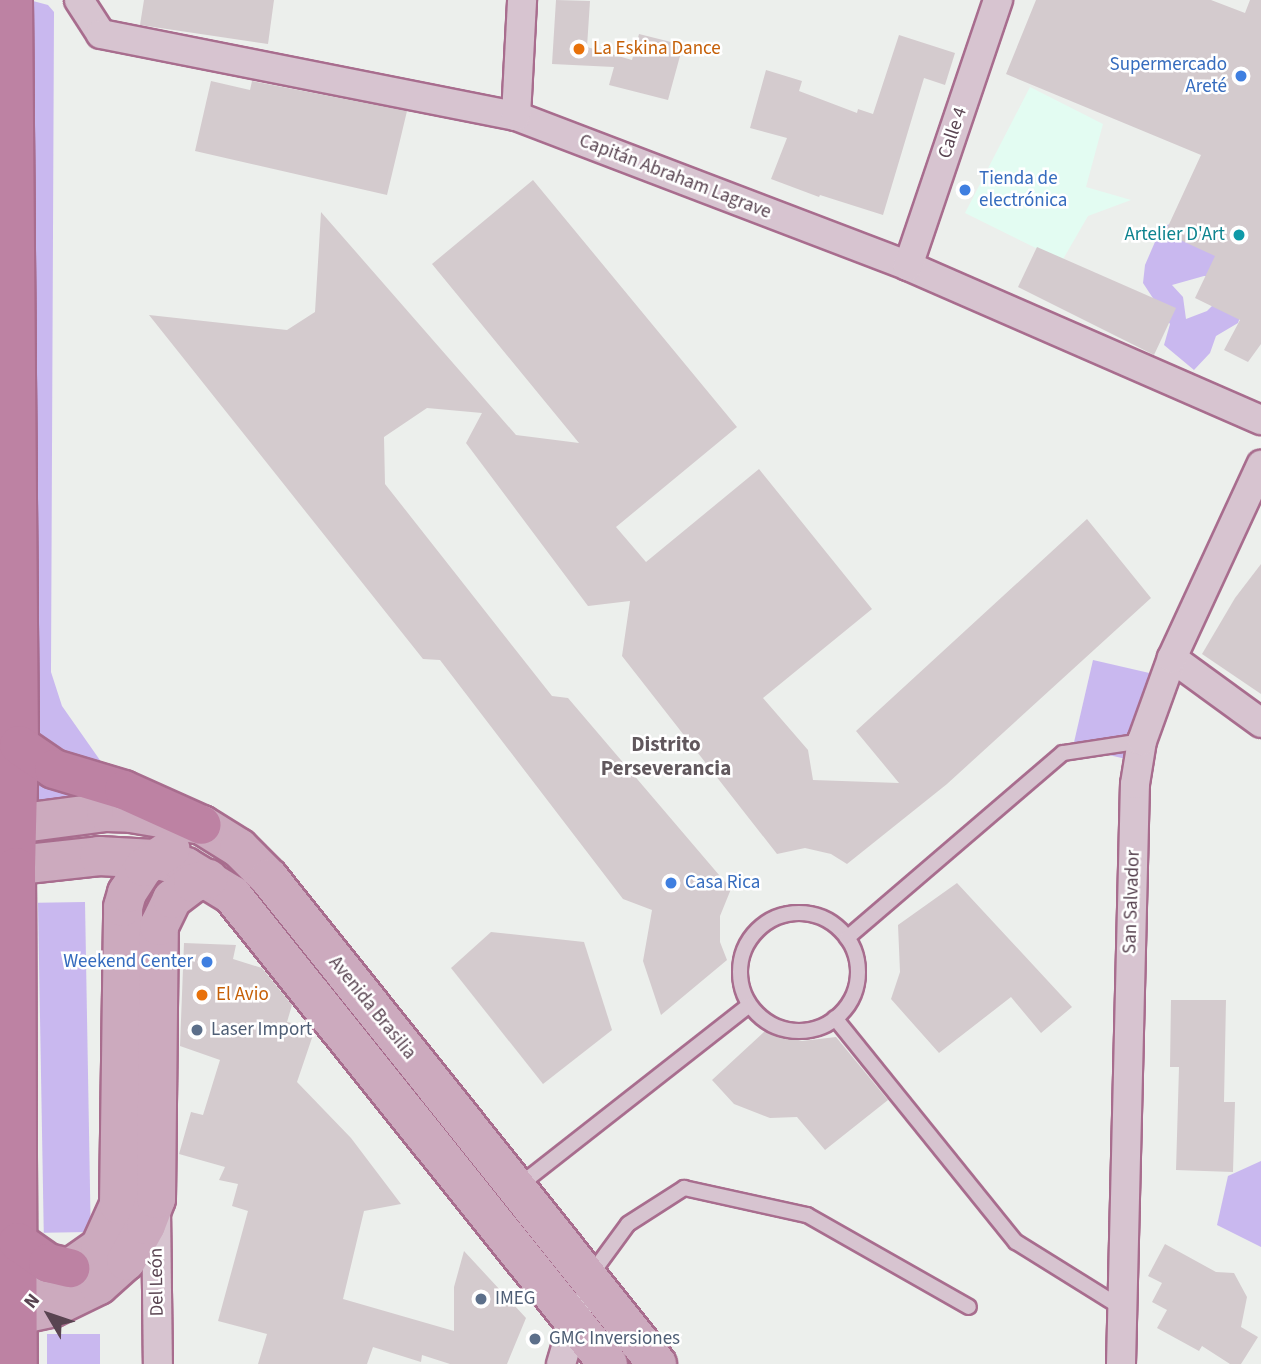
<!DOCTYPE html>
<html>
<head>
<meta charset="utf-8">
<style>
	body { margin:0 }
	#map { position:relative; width:1261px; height:1364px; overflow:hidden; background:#ecefec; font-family:"Source Sans 3",sans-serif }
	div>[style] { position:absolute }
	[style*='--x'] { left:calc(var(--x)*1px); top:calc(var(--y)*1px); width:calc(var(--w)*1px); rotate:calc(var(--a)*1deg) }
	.commercial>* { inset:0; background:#e3fcf2 }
	.green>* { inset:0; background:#c9b8ef; transform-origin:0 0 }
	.building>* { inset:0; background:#d4cbce }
	.roads { filter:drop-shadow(2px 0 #a86d8e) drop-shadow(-2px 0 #a86d8e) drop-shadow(0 2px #a86d8e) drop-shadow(0 -2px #a86d8e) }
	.lane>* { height:14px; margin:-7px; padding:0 7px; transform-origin:7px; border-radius:7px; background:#d7c4d0 }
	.lane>.ring { margin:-7px; padding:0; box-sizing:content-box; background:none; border:14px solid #d7c4d0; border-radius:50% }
	.street>* { height:28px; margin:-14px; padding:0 14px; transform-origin:14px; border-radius:14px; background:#d7c4d0 }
	.primary>* { height:38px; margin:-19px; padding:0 19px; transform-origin:19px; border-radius:19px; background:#ccaabe }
	.highway>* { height:38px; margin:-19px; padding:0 19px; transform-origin:19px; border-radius:19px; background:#bd82a3 }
	.dots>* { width:19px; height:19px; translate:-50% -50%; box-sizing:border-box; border:4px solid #fff; border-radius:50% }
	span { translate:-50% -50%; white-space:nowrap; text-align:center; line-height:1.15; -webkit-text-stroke:5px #fff; paint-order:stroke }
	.food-label { font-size:19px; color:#c56008 }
	.left { translate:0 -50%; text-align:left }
	.shop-label { font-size:19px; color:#366cbe }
	.right { translate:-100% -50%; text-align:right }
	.street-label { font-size:19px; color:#594451 }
	.culture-label { font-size:19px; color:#0d838f }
	.service-label { font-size:19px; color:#4e5e75 }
	.neighbourhood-label { font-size:21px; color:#61585d; font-weight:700 }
	.north { position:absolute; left:14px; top:1280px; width:70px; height:70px; -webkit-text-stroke:5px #fff; paint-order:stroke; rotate:309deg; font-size:19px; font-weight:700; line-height:28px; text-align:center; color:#594451 }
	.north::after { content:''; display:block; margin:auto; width:24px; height:32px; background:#594451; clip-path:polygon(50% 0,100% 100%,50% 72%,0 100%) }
</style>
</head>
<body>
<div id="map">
	<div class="commercial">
		<i style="clip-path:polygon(1030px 87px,1103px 124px,1086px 187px,1131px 200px,1088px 216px,1062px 261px,965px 213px)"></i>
	</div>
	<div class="green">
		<i style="clip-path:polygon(33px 1px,48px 5px,54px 12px,51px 672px,62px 706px,109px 773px,93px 795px,35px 803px)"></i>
		<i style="clip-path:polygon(1185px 217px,1241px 278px,1204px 276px,1172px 285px,1183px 297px,1186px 319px,1207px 311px,1229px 289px,1243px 308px,1238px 323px,1216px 336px,1210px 353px,1194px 370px,1164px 345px,1170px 324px,1143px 283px,1145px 265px,1161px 228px)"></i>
		<i style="left:1093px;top:660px;width:69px;height:89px;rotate:13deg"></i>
		<i style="left:85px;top:902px;width:330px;height:47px;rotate:89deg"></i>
		<i style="clip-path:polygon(1261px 1161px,1261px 1247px,1217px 1225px,1228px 1176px)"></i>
		<i style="left:47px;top:1334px;width:53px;height:30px"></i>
	</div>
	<div class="building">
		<i style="clip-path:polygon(144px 0,274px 0,268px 44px,140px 25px)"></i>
		<i style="clip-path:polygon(556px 0,590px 1px,587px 47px,632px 60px,639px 34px,683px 45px,668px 100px,609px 85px,614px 67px,552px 64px)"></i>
		<i style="clip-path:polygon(1036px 0,1211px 0,1245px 13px,1250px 0,1261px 0,1261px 344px,1248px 362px,1224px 350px,1240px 320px,1195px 298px,1215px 256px,1165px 233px,1201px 155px,1006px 74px)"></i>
		<i style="clip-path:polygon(899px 35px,955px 53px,945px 85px,924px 78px,883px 215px,820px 195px,819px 197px,771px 179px,787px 138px,750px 128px,766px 70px,802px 81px,799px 91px,857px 113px,858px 109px,873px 114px)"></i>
		<i style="clip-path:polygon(211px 81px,250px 90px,252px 81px,407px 111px,387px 195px,195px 151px)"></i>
		<i style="clip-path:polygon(533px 180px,737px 427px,616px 527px,646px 562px,759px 469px,872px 609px,763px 698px,808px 750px,813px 780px,899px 783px,856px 731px,1087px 519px,1151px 598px,947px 784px,847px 864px,831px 854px,805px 848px,777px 854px,622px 656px,630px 601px,588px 606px,466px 443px,482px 413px,427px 408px,384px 437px,385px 484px,552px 696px,568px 698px,731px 889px,720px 916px,720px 942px,727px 960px,661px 1015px,643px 961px,652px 910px,623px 899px,440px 660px,423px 659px,149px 315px,287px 330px,315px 312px,321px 212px,516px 435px,579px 443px,432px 264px)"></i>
		<i style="clip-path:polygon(1037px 247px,1176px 308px,1154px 355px,1018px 287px)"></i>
		<i style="clip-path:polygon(1261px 564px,1261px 694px,1202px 654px,1235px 598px)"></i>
		<i style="clip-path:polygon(957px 883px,1072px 1007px,1041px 1033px,1011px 997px,939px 1053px,891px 999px,900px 972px,898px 925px)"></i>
		<i style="clip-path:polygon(491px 932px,584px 942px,612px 1030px,543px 1084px,451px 968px)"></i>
		<i style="clip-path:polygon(184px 943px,236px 945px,233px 959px,262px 968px,292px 1005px,287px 1022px,310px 1027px,314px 1032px,297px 1082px,351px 1138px,401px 1204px,364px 1211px,343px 1299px,454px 1331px,454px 1287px,464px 1251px,526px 1318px,507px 1364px,450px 1364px,422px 1355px,421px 1362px,373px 1347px,367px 1364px,258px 1364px,267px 1334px,218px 1321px,248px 1211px,232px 1206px,238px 1184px,219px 1180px,225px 1167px,179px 1154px,191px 1112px,203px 1115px,220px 1060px,180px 1046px)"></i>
		<i style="clip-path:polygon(1171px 1000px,1226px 1000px,1224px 1102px,1235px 1102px,1233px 1172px,1176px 1170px,1179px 1067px,1170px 1067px)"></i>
		<i style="clip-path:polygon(765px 1031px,802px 1041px,836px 1037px,888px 1100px,825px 1150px,797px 1117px,770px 1118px,734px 1104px,712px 1080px)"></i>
		<i style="clip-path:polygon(1165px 1244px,1216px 1272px,1234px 1273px,1247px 1297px,1241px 1327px,1258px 1337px,1241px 1364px,1230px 1364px,1202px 1346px,1199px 1351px,1157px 1328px,1167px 1310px,1152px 1302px,1162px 1283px,1148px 1276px)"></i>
	</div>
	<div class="roads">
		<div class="lane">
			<i class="ring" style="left:740px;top:913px;width:104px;height:104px"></i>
			<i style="--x:847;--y:938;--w:284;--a:-40.6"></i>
			<i style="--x:1063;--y:753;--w:80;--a:-8.6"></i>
			<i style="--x:835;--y:1018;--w:288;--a:51.1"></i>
			<i style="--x:1016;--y:1242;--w:125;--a:31.9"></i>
			<i style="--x:516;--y:1188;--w:296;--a:-38.1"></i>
			<i style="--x:590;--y:1276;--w:64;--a:-53.8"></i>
			<i style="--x:628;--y:1224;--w:67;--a:-32.7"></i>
			<i style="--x:684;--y:1188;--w:126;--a:12.4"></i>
			<i style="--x:807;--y:1215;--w:186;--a:29.6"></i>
		</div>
		<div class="street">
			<i style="--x:79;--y:0;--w:40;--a:57.1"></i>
			<i style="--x:101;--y:34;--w:423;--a:11.2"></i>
			<i style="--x:516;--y:116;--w:420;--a:20.9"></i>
			<i style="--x:908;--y:266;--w:385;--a:23.6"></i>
			<i style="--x:516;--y:116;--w:116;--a:-87"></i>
			<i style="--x:908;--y:266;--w:281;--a:-71.3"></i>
			<i style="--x:1172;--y:658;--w:110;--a:36.1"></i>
			<i style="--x:156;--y:1209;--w:155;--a:89.3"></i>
			<i style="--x:561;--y:1364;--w:59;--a:-73.4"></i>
			<i style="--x:1121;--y:1364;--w:580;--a:-88.62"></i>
			<i style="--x:1135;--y:784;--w:44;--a:-80.8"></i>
			<i style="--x:1142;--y:741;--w:88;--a:-70.1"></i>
			<i style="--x:1172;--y:658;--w:213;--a:-65.2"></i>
		</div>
		<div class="primary">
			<i style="--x:0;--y:826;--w:107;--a:-7.5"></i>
			<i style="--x:106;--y:812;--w:25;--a:2"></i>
			<i style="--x:131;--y:813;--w:72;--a:9.6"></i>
			<i style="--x:202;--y:825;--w:44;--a:31.9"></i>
			<i style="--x:239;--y:848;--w:42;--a:45"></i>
			<i style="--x:269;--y:878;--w:622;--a:51.4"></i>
			<i style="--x:0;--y:867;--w:100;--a:-6.3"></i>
			<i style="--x:99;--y:856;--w:55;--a:3.1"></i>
			<i style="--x:154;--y:859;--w:33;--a:14"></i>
			<i style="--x:186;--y:867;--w:54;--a:31.3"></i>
			<i style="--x:232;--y:895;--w:601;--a:51.28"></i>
			<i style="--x:38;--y:1277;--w:33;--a:-16"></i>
			<i style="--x:70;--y:1268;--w:37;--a:-35"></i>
			<i style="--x:100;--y:1247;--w:46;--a:-65.7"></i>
			<i style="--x:119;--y:1205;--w:298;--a:-89.2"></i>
			<i style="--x:123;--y:907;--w:15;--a:-74"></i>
			<i style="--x:127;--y:893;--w:31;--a:-57"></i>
			<i style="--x:144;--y:867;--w:32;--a:-34"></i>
			<i style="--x:0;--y:1315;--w:18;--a:0"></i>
			<i style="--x:18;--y:1315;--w:35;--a:-12"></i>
			<i style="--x:52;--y:1308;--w:52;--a:-26.1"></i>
			<i style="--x:99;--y:1285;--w:36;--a:-42"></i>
			<i style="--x:126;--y:1261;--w:41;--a:-60.9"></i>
			<i style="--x:146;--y:1225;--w:28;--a:-69"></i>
			<i style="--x:156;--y:1199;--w:273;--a:-89.4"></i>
			<i style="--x:159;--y:926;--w:30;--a:-64"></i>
			<i style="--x:172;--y:899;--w:26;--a:-37"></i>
			<i style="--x:193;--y:883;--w:16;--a:-15"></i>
		</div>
		<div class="highway">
			<i style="--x:13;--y:0;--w:745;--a:89.54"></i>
			<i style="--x:19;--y:745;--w:122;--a:91.4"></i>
			<i style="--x:16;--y:867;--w:497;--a:89.8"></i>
			<i style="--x:19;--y:745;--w:42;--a:34.4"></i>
			<i style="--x:54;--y:769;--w:73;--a:16.7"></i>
			<i style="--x:124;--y:790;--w:85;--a:24.2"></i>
			<i style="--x:18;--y:1242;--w:37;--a:35"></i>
			<i style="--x:48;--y:1263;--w:23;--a:13"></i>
		</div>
	</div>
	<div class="dots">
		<i style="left:579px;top:49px;background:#e8710a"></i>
		<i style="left:1241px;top:76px;background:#3f7fe0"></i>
		<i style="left:965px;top:190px;background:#3f7fe0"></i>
		<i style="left:1239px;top:235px;background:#0f9aa8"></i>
		<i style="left:671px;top:883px;background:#3f7fe0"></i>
		<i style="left:207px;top:962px;background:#3f7fe0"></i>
		<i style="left:202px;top:995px;background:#e8710a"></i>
		<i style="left:197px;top:1030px;background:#5c6f8a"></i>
		<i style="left:481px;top:1299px;background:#5c6f8a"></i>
		<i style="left:535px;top:1339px;background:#5c6f8a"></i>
	</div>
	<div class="food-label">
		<span class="left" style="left:593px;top:49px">La Eskina Dance</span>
		<span class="left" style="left:216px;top:995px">El Avio</span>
	</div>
	<div class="shop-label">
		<span class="right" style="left:1227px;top:76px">Supermercado<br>Areté</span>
		<span class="left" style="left:979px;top:190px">Tienda de<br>electrónica</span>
		<span class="left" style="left:685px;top:883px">Casa Rica</span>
		<span class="right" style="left:193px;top:962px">Weekend Center</span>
	</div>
	<div class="street-label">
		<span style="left:953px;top:133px;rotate:-71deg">Calle 4</span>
		<span style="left:675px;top:177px;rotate:21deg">Capitán Abraham Lagrave</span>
		<span style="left:1132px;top:902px;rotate:-88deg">San Salvador</span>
		<span style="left:372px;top:1008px;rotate:51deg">Avenida Brasilia</span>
		<span style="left:157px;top:1282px;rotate:-91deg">Del León</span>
	</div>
	<div class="culture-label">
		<span class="right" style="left:1225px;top:235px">Artelier D'Art</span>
	</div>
	<div class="service-label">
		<span class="left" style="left:211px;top:1030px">Laser Import</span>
		<span class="left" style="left:495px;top:1299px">IMEG</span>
		<span class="left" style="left:549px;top:1339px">GMC Inversiones</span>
	</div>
	<div class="neighbourhood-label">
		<span style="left:666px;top:756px">Distrito<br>Perseverancia</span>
	</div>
	<div class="north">N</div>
</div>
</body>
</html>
